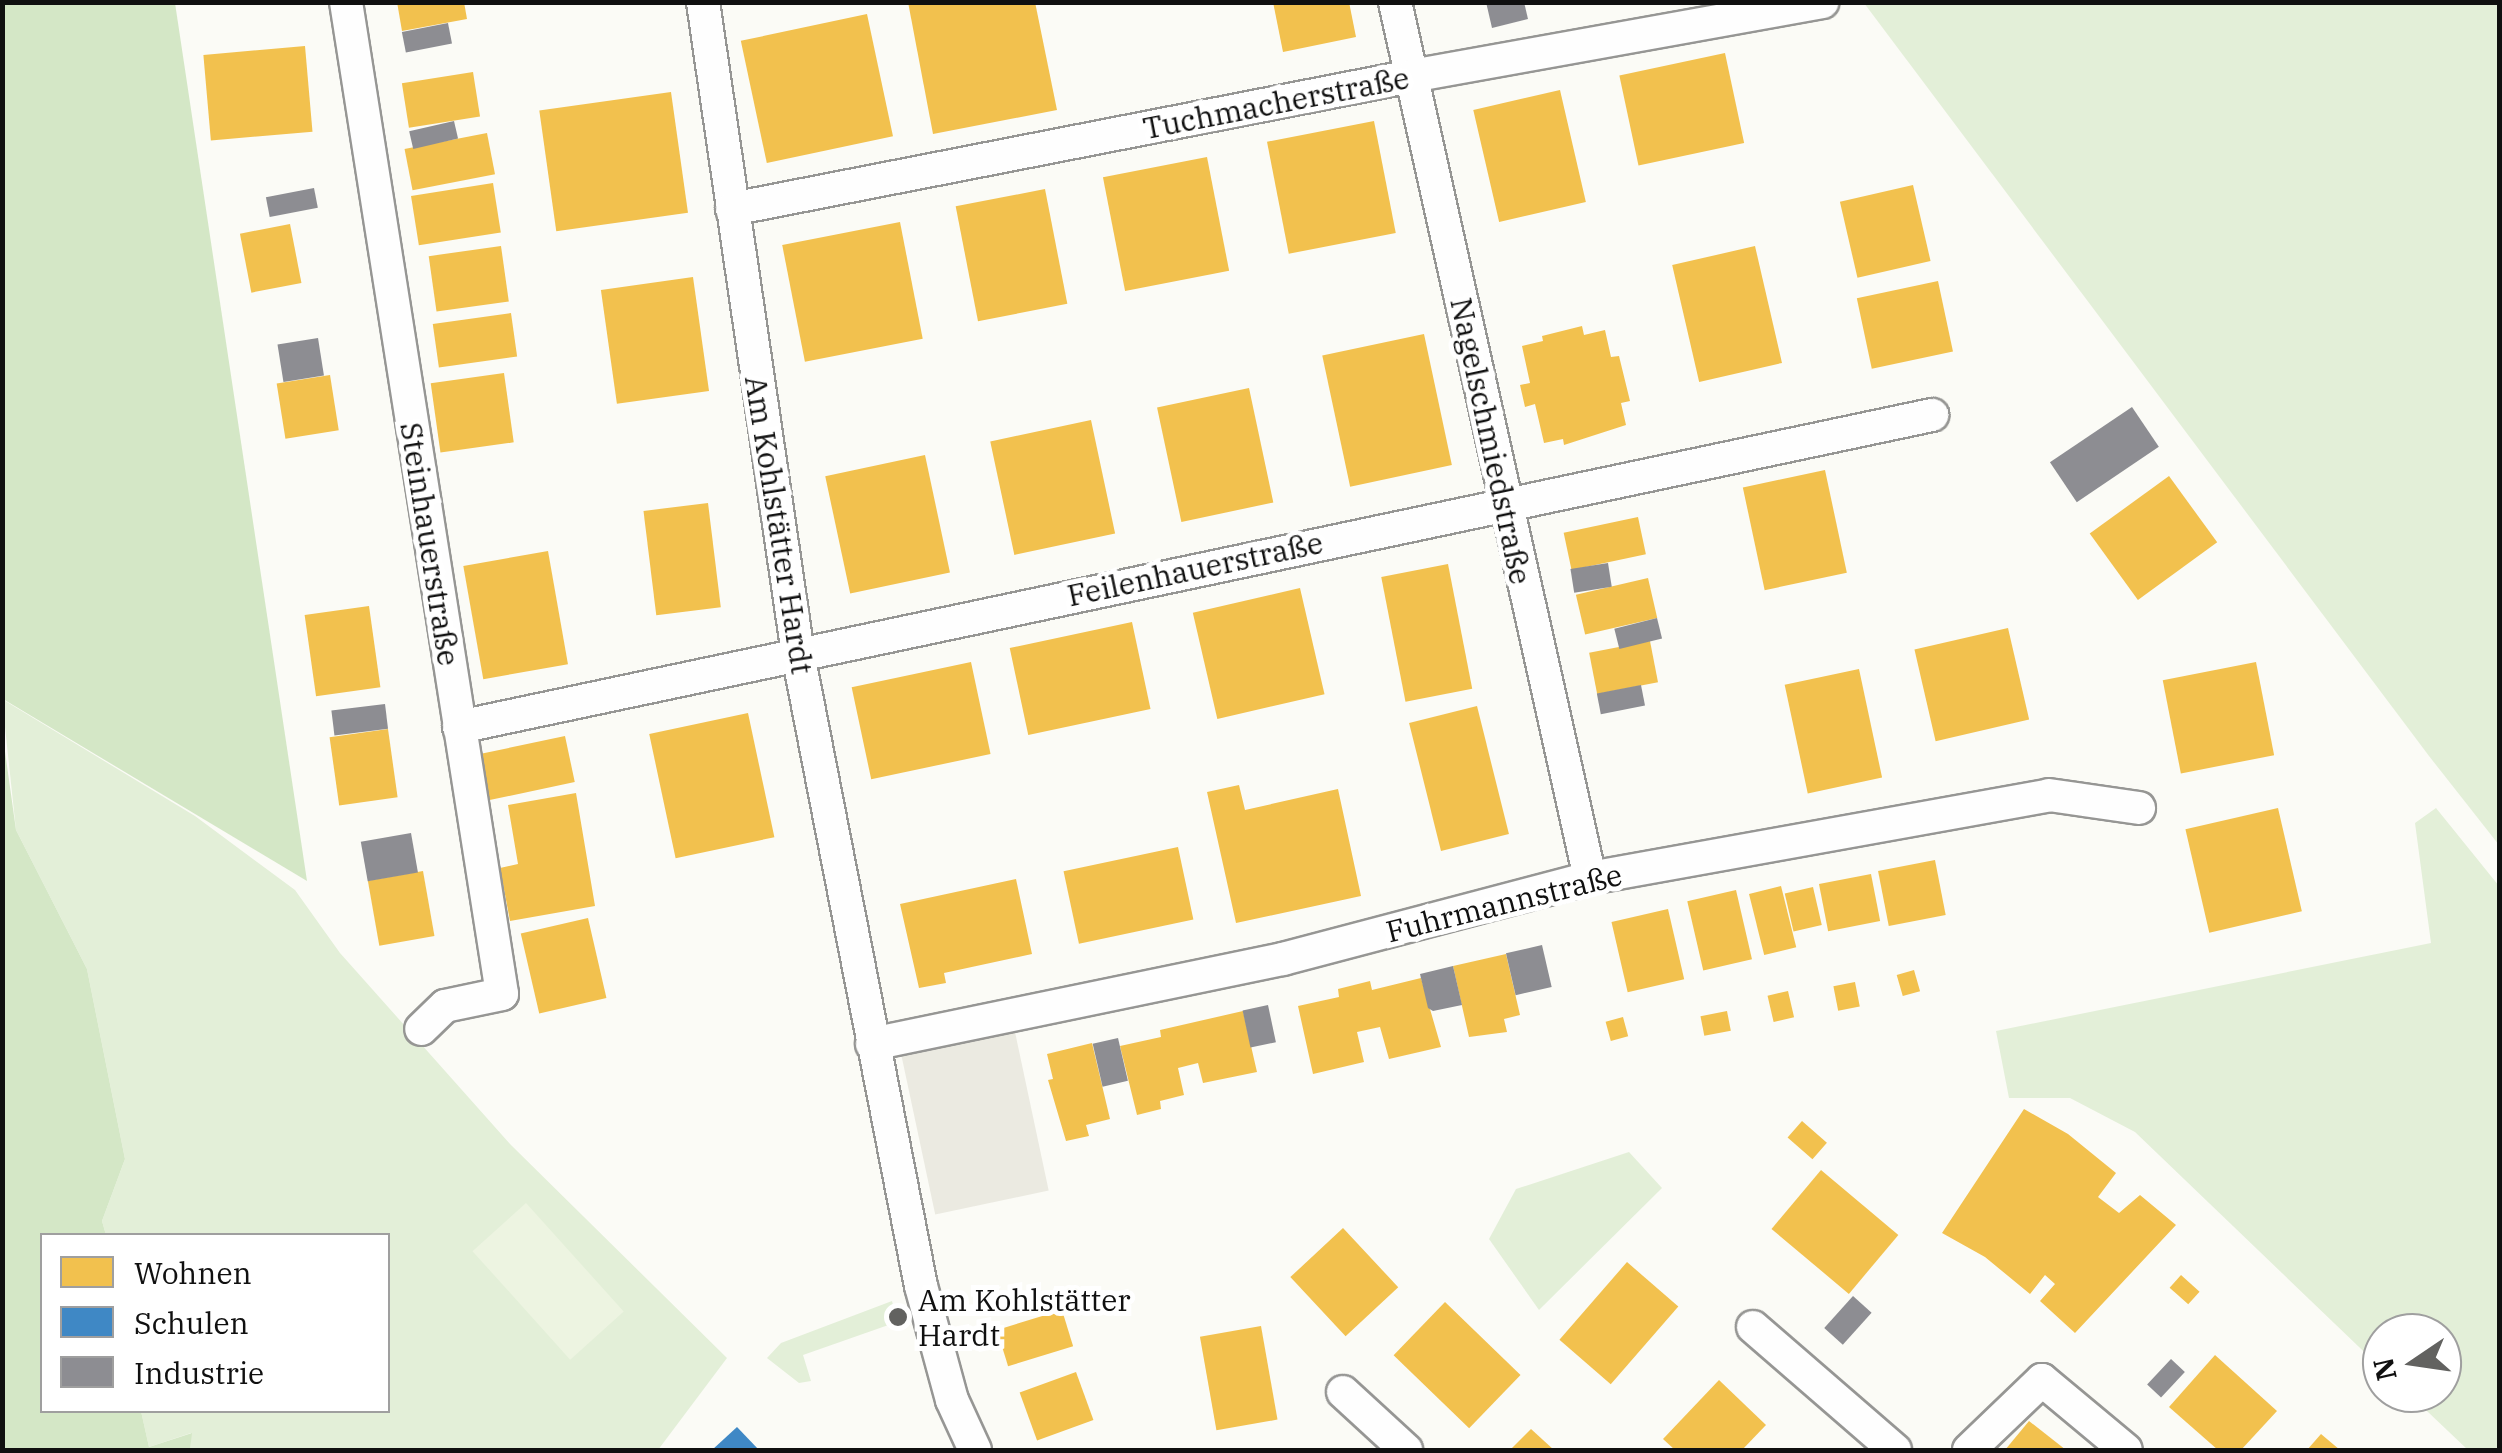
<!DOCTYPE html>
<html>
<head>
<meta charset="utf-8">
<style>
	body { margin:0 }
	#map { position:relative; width:2502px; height:1453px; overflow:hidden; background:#fbfbf6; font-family:"IBM Plex Serif",serif }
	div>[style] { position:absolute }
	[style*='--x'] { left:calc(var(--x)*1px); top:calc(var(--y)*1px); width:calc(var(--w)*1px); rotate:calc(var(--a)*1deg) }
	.green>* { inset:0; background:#e3efd8 }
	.forest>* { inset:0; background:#d4e7c6 }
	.pitch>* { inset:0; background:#edf4e1; transform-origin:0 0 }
	.plaza>* { inset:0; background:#ebeae1; transform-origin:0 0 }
	.homes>* { inset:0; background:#f2c14e; transform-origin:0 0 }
	.schools>* { inset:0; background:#3f88c5 }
	.industry>* { inset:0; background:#8d8d92; transform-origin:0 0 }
	.roads { filter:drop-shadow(2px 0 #969694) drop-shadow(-2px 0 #969694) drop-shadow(0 2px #969694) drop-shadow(0 -2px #969694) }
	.minor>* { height:32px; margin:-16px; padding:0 16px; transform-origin:16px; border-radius:16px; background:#fefefe }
	.dots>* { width:28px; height:28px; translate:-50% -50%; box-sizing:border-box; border:5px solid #fff; border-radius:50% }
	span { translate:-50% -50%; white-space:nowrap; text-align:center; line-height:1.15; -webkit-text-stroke:10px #fff; paint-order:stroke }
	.street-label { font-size:30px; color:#101010 }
	.poi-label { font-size:30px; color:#101010 }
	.left { translate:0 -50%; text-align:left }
	.frame { position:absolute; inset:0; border:5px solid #101010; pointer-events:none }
	.legend { position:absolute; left:40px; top:1233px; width:350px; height:180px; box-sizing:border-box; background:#fff; border:2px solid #9f9f9f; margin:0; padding:12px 18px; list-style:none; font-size:30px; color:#101010 }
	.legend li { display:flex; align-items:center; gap:20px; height:50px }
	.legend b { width:50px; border:2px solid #9f9f9f }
	.north { position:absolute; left:2362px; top:1313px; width:100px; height:100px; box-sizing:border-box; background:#fff; border:2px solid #9f9f9f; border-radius:50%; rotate:257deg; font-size:28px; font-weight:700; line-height:40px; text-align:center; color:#101010 }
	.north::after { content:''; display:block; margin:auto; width:35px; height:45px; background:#626260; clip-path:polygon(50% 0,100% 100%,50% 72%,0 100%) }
</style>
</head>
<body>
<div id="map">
	<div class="green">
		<i style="clip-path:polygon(1864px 3px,2499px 3px,2499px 845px,2429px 756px)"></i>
		<i style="clip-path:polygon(2px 699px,195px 816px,295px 890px,340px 953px,511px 1145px,727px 1358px,658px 1450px,190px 1450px,191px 1433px,149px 1447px,141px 1411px,388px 1410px,388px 1236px,106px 1235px,102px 1221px,125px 1159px,87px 969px,16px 830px)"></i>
		<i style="clip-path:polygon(2436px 808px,2499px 886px,2499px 1450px,2468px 1450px,2408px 1393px,2442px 1393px,2442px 1333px,2382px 1333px,2382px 1369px,2135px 1132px,2070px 1098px,2009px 1098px,1996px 1031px,2431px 943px,2415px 823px)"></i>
		<i style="clip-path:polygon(1629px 1152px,1662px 1188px,1539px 1310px,1489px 1239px,1516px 1189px)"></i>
		<i style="clip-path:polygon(892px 1301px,897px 1322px,803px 1355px,811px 1381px,799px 1383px,767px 1358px,781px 1343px)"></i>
	</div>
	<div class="forest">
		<i style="clip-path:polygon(2px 3px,175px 3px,307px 881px,3px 699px)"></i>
		<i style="clip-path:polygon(2px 730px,16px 830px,87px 969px,125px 1159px,102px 1221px,106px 1235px,42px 1236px,42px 1410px,141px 1411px,149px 1447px,192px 1433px,190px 1450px,3px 1450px)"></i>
	</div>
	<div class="pitch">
		<i style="left:526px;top:1203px;width:146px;height:72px;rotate:48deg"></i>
	</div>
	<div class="plaza">
		<i style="left:1015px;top:1032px;width:162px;height:116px;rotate:78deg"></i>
	</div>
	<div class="homes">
		<i style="clip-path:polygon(397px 2px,464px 2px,467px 19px,402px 31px)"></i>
		<i style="clip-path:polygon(908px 2px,1035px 2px,1057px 110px,933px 134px)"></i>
		<i style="clip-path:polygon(1273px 2px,1349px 2px,1356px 37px,1283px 52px)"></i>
		<i style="left:867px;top:14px;width:125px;height:129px;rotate:78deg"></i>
		<i style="left:305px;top:46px;width:86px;height:102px;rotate:85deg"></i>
		<i style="left:1725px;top:53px;width:92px;height:108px;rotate:78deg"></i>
		<i style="left:473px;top:72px;width:45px;height:72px;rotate:81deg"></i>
		<i style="left:1560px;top:90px;width:115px;height:89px;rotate:77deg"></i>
		<i style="left:671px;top:92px;width:122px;height:133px;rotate:82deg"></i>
		<i style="left:1374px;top:121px;width:114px;height:109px;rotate:79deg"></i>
		<i style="left:487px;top:133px;width:42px;height:84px;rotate:79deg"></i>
		<i style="left:1207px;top:157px;width:116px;height:106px;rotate:79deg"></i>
		<i style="left:493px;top:183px;width:50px;height:83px;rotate:81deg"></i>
		<i style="left:1913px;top:185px;width:78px;height:75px;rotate:77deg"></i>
		<i style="left:1045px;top:189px;width:117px;height:91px;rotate:79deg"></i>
		<i style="left:900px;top:222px;width:119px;height:120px;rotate:79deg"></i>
		<i style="left:290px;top:224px;width:60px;height:51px;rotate:79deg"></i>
		<i style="left:501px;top:246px;width:56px;height:73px;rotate:82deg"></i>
		<i style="left:1755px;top:246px;width:120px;height:85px;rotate:77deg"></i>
		<i style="left:693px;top:277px;width:115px;height:93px;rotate:82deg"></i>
		<i style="left:1938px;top:281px;width:72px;height:83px;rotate:78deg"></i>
		<i style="left:511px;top:313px;width:44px;height:79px;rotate:82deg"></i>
		<i style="clip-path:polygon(1582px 326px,1584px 335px,1605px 330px,1611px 357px,1619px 356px,1630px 401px,1621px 403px,1626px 425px,1564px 445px,1563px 439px,1544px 443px,1535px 404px,1525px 407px,1520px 385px,1530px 383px,1522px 346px,1543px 341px,1542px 336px)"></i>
		<i style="left:1424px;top:334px;width:134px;height:104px;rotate:78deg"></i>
		<i style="left:504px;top:373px;width:70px;height:74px;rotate:82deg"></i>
		<i style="left:330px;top:375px;width:56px;height:54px;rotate:81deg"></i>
		<i style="left:1249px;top:388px;width:117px;height:94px;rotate:78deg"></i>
		<i style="left:1091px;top:420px;width:116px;height:103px;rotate:78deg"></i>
		<i style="left:925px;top:455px;width:120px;height:102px;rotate:78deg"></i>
		<i style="left:1825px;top:470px;width:105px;height:84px;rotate:78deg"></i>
		<i style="left:2169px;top:476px;width:82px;height:98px;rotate:54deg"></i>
		<i style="left:708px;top:503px;width:105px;height:65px;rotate:83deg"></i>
		<i style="left:1638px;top:517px;width:38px;height:76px;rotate:78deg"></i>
		<i style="left:548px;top:551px;width:115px;height:86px;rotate:80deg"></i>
		<i style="left:1448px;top:564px;width:127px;height:68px;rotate:79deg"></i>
		<i style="left:1648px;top:578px;width:41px;height:74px;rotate:77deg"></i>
		<i style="left:1300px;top:588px;width:109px;height:110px;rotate:77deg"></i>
		<i style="left:369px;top:606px;width:82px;height:65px;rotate:82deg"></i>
		<i style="left:1132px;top:622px;width:89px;height:125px;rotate:78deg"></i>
		<i style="left:2008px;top:628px;width:94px;height:96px;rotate:77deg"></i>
		<i style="left:1650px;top:641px;width:42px;height:62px;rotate:79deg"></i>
		<i style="left:971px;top:662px;width:94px;height:122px;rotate:78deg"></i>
		<i style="left:2256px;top:662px;width:95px;height:95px;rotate:79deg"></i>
		<i style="left:1859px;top:669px;width:111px;height:76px;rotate:78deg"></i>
		<i style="left:1477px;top:706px;width:132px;height:70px;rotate:76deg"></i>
		<i style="left:748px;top:713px;width:127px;height:101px;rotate:78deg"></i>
		<i style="left:388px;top:729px;width:69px;height:59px;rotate:82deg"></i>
		<i style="left:565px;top:736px;width:47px;height:87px;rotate:78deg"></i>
		<i style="clip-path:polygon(1239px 785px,1245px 810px,1338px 789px,1361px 896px,1236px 923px,1207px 792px)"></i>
		<i style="clip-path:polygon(576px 793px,595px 906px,510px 921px,500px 868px,518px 864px,508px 805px)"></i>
		<i style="left:2278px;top:808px;width:106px;height:95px;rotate:77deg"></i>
		<i style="left:1178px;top:847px;width:74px;height:117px;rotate:78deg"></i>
		<i style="left:1935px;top:860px;width:56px;height:58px;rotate:79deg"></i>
		<i style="left:423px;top:871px;width:66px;height:56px;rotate:80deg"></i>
		<i style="left:1871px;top:874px;width:48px;height:53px;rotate:79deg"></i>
		<i style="clip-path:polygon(1016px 879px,1032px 954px,944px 973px,946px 983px,919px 988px,900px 904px)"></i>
		<i style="left:1781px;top:886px;width:63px;height:33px;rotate:76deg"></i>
		<i style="left:1813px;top:887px;width:39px;height:29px;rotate:77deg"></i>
		<i style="left:1736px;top:890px;width:71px;height:50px;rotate:77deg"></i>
		<i style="left:1668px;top:909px;width:72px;height:58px;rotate:77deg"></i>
		<i style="left:588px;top:918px;width:82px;height:69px;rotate:77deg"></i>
		<i style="clip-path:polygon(1506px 954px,1520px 1015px,1504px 1019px,1507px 1032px,1469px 1037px,1453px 966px)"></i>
		<i style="left:1914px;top:970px;width:22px;height:18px;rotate:74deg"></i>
		<i style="clip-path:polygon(1421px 978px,1441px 1047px,1389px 1059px,1380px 1027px,1357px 1032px,1364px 1062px,1313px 1074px,1298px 1006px,1339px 997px,1338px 989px,1370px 981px,1372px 990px)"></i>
		<i style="left:1855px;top:982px;width:25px;height:22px;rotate:79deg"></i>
		<i style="left:1788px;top:991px;width:27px;height:21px;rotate:77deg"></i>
		<i style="clip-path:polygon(1243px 1011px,1257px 1072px,1203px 1083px,1198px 1063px,1178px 1068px,1184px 1095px,1160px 1101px,1161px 1109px,1137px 1115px,1120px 1046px,1161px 1037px,1160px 1030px)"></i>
		<i style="left:1727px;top:1011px;width:20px;height:27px;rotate:79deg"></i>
		<i style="left:1623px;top:1017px;width:20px;height:18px;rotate:75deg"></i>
		<i style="clip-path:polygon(1092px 1043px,1110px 1119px,1086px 1125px,1089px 1136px,1066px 1141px,1048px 1080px,1053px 1079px,1047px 1054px)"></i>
		<i style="clip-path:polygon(2024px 1109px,2068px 1134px,2116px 1173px,2098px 1197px,2119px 1213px,2140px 1195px,2176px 1225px,2075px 1333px,2040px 1301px,2055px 1284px,2045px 1275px,2030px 1294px,1985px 1257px,1942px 1233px)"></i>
		<i style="left:1802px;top:1121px;width:33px;height:22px;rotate:41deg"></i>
		<i style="left:1821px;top:1170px;width:101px;height:77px;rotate:40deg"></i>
		<i style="left:1343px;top:1228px;width:81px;height:72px;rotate:47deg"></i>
		<i style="left:1627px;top:1262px;width:68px;height:103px;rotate:41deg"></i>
		<i style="left:2181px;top:1275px;width:25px;height:17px;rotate:42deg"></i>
		<i style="left:1445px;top:1302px;width:105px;height:74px;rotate:44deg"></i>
		<i style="left:1062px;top:1310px;width:38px;height:68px;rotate:73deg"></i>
		<i style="left:1261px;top:1326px;width:95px;height:62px;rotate:80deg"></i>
		<i style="clip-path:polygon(2215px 1355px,2277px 1411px,2241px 1450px,2218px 1450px,2169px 1407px)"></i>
		<i style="left:1076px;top:1372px;width:51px;height:60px;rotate:70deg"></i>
		<i style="clip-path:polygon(1719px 1380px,1766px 1425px,1742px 1450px,1675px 1450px,1663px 1439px)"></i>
		<i style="clip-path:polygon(2029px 1421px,2066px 1450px,2005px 1450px)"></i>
		<i style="clip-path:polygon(1531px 1429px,1554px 1450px,1510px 1450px)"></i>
		<i style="clip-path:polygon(2321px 1434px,2340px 1450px,2307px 1450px)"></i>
	</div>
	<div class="schools">
		<i style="clip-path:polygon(737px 1427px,759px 1450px,712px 1450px)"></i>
	</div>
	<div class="industry">
		<i style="clip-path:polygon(1486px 2px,1524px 2px,1528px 19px,1492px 28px)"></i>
		<i style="left:448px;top:23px;width:21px;height:47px;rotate:79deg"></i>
		<i style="left:454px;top:121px;width:18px;height:46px;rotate:77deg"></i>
		<i style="left:314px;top:188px;width:20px;height:49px;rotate:79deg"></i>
		<i style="left:318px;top:338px;width:38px;height:41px;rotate:81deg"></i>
		<i style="left:2132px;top:407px;width:48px;height:99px;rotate:56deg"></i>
		<i style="left:1608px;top:563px;width:24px;height:38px;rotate:81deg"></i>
		<i style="left:1657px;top:618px;width:21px;height:44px;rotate:76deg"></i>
		<i style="left:1641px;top:685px;width:21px;height:45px;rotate:79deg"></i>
		<i style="left:385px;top:704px;width:25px;height:54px;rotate:83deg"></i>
		<i style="left:411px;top:833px;width:40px;height:51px;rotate:80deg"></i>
		<i style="left:1542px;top:945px;width:43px;height:37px;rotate:77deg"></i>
		<i style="clip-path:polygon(1453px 966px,1462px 1005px,1433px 1011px,1428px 1008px,1420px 974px)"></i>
		<i style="left:1268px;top:1005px;width:38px;height:26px;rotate:78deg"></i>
		<i style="left:1118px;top:1038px;width:44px;height:26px;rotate:77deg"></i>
		<i style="left:1853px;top:1296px;width:25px;height:43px;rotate:42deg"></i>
		<i style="left:2171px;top:1359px;width:19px;height:35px;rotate:43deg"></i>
	</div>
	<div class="roads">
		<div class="minor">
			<i style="--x:346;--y:2;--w:1004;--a:81.06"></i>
			<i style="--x:502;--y:994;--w:58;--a:168.1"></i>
			<i style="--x:445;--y:1006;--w:33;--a:136"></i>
			<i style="--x:703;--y:2;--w:659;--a:81.71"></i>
			<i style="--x:798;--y:654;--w:644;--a:78.99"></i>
			<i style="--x:921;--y:1286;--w:118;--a:74.8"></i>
			<i style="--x:952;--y:1400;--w:55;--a:65.3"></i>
			<i style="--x:1395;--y:2;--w:897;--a:77.45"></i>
			<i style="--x:732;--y:209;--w:693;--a:-11.07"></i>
			<i style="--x:1412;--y:76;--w:417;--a:-10.2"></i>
			<i style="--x:459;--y:727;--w:1506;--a:-11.96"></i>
			<i style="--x:872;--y:1044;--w:420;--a:-11.7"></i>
			<i style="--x:1283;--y:959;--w:318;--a:-14.8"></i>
			<i style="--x:1590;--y:878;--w:466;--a:-10.2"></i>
			<i style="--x:2049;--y:795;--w:91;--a:8.2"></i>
			<i style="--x:1753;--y:1327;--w:188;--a:40.9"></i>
			<i style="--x:1343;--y:1392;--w:86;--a:42.6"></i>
			<i style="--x:1969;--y:1450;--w:101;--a:-43.8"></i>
			<i style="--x:2042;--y:1380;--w:109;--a:39.8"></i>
		</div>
	</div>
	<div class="dots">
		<i style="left:898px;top:1317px;background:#626260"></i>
	</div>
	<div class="street-label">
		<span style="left:1276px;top:103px;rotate:-11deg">Tuchmacherstraße</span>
		<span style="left:1491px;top:441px;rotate:78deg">Nagelschmiedstraße</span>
		<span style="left:779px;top:525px;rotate:81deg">Am Kohlstätter Hardt</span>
		<span style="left:430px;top:544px;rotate:81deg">Steinhauerstraße</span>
		<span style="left:1195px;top:569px;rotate:-12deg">Feilenhauerstraße</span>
		<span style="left:1504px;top:903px;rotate:-14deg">Fuhrmannstraße</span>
	</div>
	<div class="poi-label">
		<span class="left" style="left:918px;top:1317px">Am Kohlstätter<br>Hardt</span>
	</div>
	<div class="frame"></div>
	<ul class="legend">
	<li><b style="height:28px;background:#f2c14e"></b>Wohnen</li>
	<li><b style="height:28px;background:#3f88c5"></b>Schulen</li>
	<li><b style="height:28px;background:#8d8d92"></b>Industrie</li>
	</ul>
	<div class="north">N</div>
</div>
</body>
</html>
